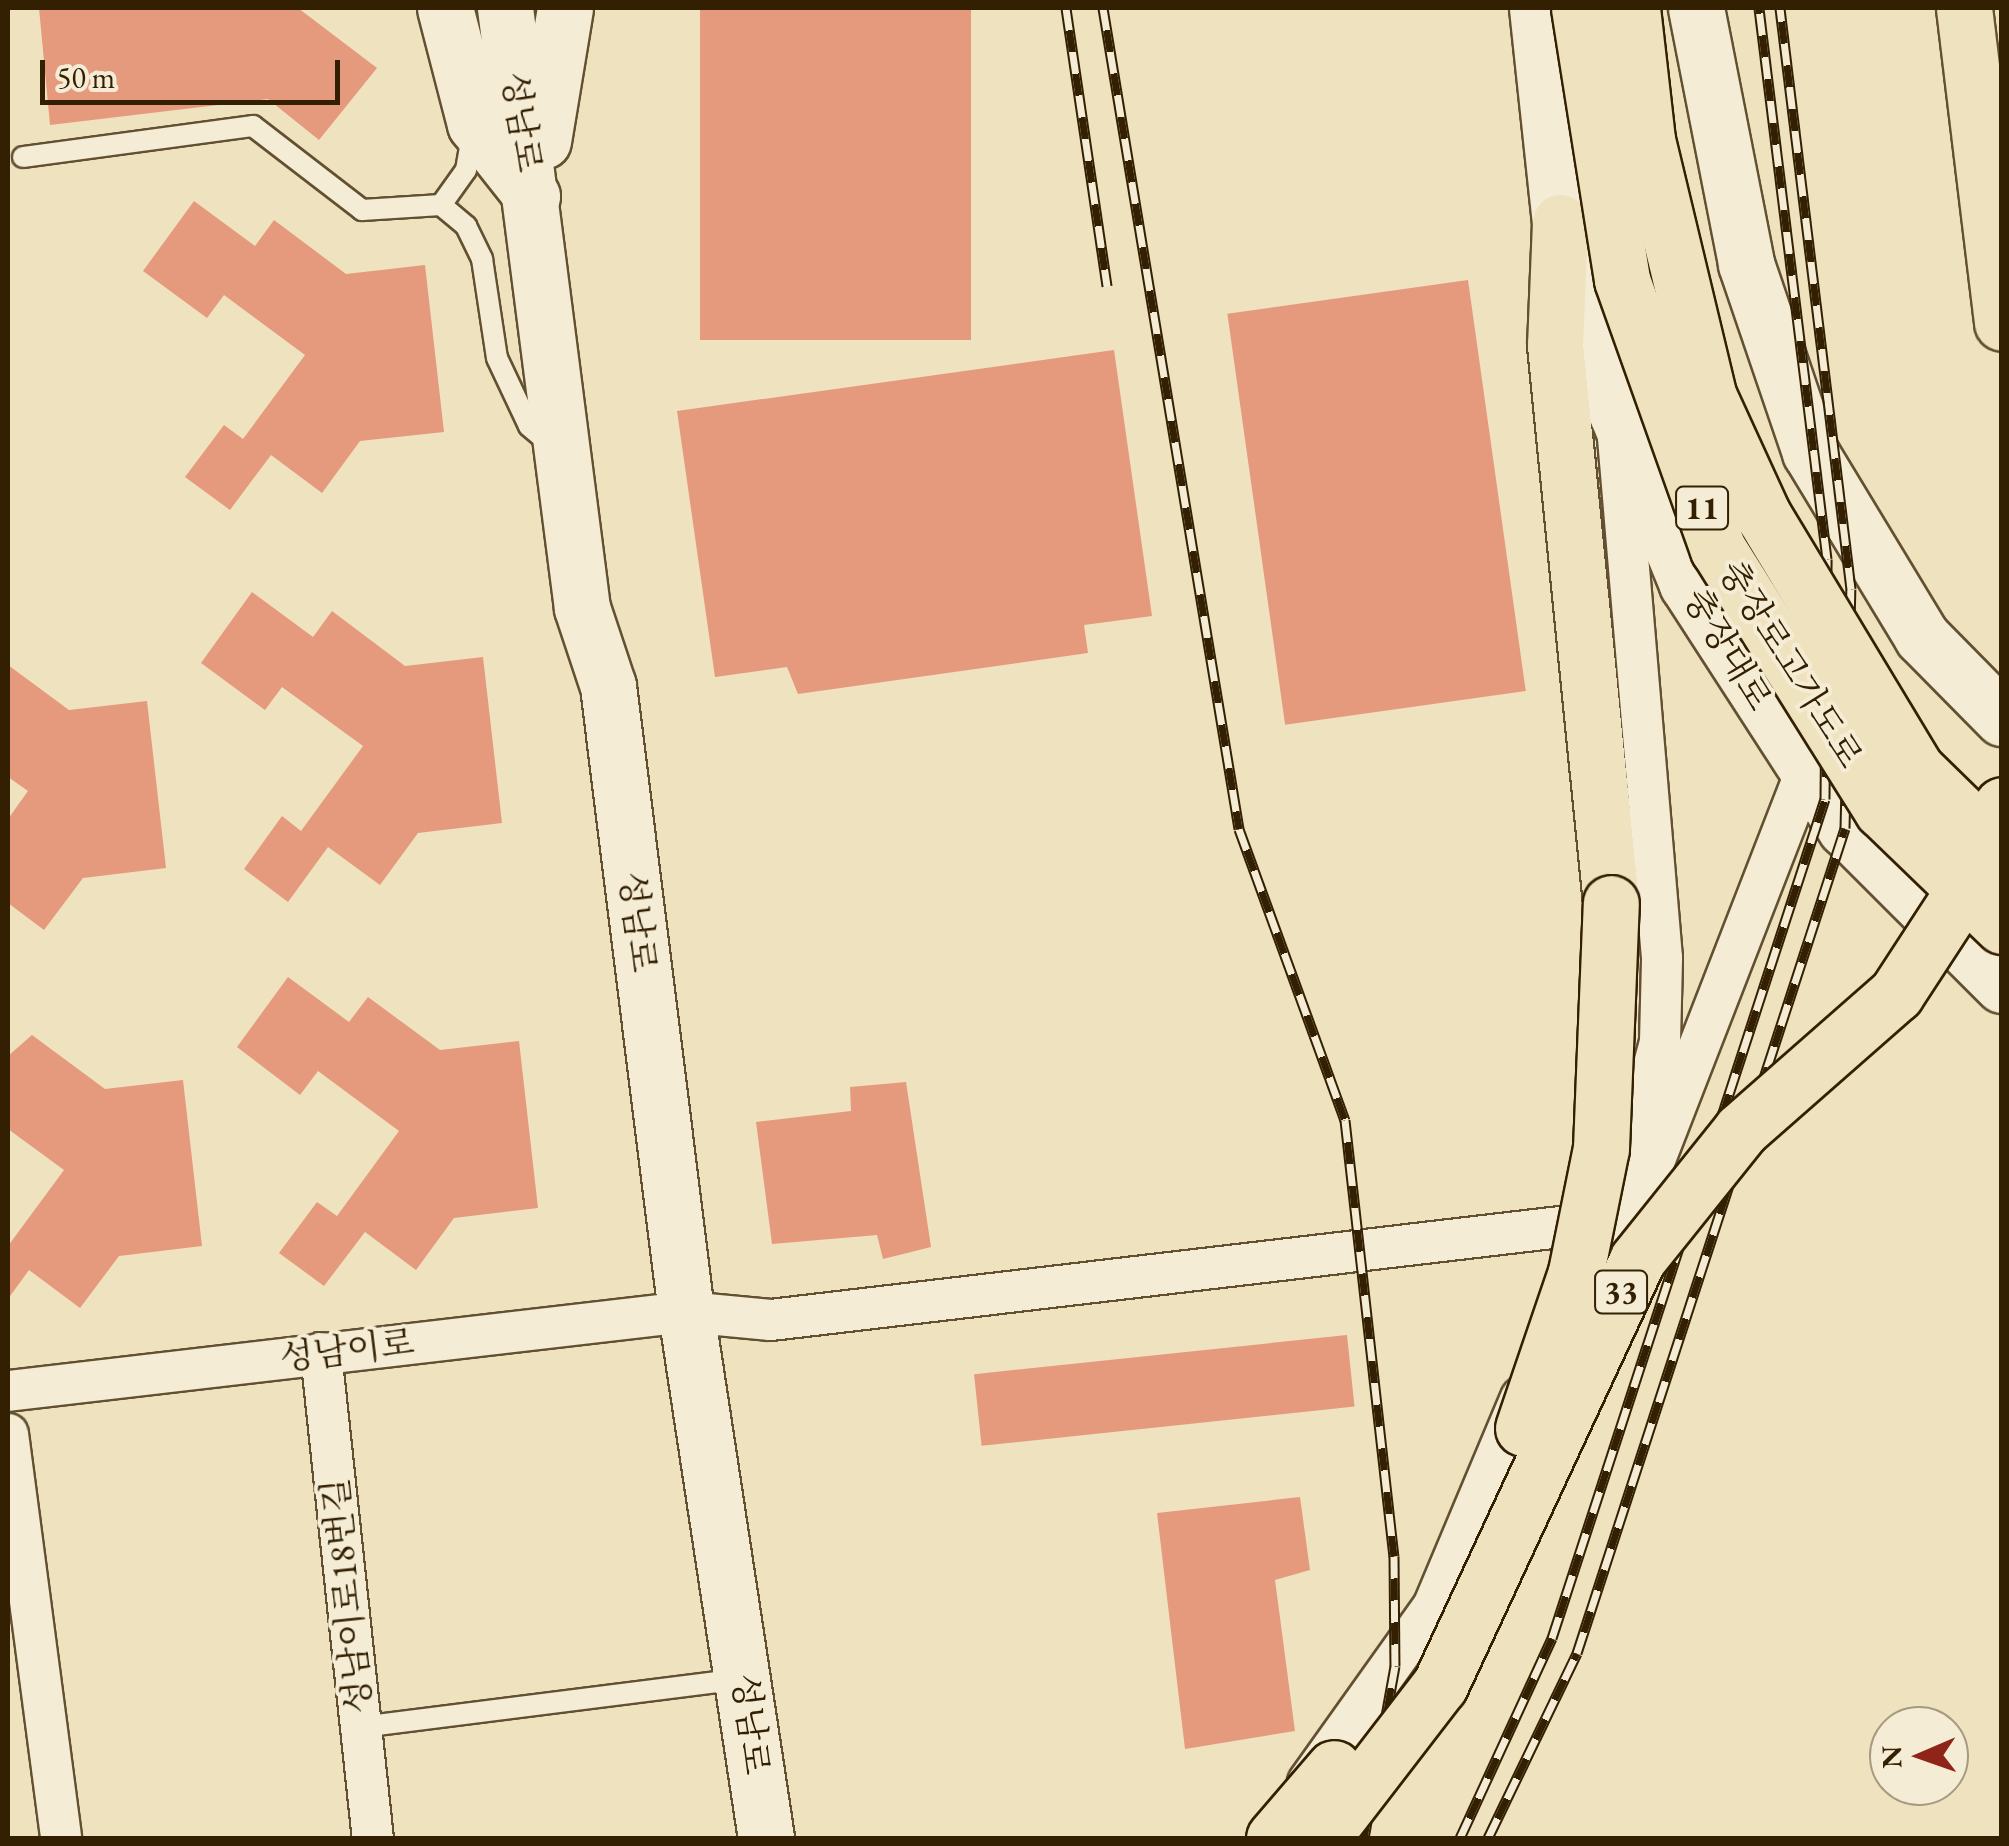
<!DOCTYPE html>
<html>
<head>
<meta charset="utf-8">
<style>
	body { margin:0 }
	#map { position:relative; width:2009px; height:1846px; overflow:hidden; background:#efe2bf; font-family:"EB Garamond","Noto Serif KR",serif }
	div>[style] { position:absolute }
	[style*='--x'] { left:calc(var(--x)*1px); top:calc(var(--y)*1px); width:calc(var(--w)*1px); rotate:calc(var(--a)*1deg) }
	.building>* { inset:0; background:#e59a7d; transform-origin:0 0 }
	.roads { filter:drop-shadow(2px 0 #625031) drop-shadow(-2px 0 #625031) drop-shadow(0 2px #625031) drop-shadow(0 -2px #625031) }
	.service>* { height:20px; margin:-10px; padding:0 10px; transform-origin:10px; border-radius:10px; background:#f5ecd5 }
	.minor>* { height:40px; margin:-20px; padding:0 20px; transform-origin:20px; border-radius:20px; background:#f5ecd5 }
	.secondary>* { height:55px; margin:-27.5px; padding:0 27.5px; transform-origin:27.5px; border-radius:27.5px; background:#f5ecd5 }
	.trunk>* { height:55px; margin:-27.5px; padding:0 27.5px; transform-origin:27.5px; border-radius:27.5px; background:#efe2bf }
	.rail>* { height:11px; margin-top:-5.5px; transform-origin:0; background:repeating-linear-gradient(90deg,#f5ecd5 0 22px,#332002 0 44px); box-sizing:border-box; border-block:2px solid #332002 }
	.bridges { filter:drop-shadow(2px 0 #332002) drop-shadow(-2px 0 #332002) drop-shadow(0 2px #332002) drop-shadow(0 -2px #332002) }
	.trunk-bridge>* { height:55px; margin:-27.5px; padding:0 27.5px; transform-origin:27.5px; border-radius:27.5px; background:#efe2bf }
	span { translate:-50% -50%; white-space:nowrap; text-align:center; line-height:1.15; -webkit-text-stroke:8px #f5ecd5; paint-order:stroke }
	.shield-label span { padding:2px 8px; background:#f5ecd5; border:2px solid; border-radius:8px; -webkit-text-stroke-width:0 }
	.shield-label { font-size:32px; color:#332002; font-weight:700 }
	.street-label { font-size:35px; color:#332002 }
	.frame { position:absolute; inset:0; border:10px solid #332002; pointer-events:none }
	.north { position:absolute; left:1869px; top:1706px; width:100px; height:100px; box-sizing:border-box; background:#f5ecd5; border:2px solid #a79a81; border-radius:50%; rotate:268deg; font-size:28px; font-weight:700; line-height:40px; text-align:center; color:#332002 }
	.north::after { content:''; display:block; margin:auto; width:35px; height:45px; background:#8f2418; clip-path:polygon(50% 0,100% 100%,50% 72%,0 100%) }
	.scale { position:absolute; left:40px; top:60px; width:300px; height:45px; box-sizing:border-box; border:5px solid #332002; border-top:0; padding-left:12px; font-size:30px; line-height:35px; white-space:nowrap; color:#332002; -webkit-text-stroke:8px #f5ecd5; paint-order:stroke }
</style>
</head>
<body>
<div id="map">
	<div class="building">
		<i style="clip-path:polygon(39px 8px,298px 8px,377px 68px,319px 140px,268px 99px,50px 125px)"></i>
		<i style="left:700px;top:8px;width:271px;height:332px"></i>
		<i style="clip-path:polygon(194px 201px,255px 246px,274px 220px,346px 274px,425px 265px,444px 432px,360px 441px,322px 493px,271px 455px,230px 510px,185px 477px,224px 425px,243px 439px,305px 355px,224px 295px,207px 318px,143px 271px)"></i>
		<i style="left:1468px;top:280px;width:415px;height:243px;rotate:82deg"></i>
		<i style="clip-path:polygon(1114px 350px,1152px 616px,1084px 625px,1088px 653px,798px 694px,787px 667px,715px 677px,677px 411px)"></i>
		<i style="clip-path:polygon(252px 592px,313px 637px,332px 611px,405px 666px,483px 657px,502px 823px,418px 833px,380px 885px,328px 847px,288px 902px,244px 869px,282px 816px,301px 831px,363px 746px,282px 687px,265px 710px,201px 663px)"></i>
		<i style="clip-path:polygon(8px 665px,69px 710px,147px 701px,166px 868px,83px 878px,44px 930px,8px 903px,8px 819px,28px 791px,8px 777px)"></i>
		<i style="clip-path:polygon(288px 977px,349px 1022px,368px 997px,440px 1050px,519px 1041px,538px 1208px,454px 1218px,416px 1270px,365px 1232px,324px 1286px,279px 1253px,317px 1202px,337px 1216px,399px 1131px,318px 1071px,300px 1095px,237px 1047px)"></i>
		<i style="clip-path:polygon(32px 1035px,105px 1089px,183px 1080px,202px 1246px,119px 1256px,80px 1308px,29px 1270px,8px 1299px,8px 1246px,64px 1170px,8px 1129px,8px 1056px)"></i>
		<i style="clip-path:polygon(906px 1082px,931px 1247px,883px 1259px,877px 1235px,772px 1244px,756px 1122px,851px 1111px,850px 1087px)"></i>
		<i style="left:1347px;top:1335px;width:72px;height:375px;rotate:84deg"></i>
		<i style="clip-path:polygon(1300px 1497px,1310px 1570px,1275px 1580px,1295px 1731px,1185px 1749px,1157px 1513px)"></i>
	</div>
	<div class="roads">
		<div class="service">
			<i style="--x:23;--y:157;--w:232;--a:-7.7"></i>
			<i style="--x:253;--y:126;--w:138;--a:37.6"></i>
			<i style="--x:362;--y:210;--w:79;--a:-3.6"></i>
			<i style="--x:441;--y:205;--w:33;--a:40"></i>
			<i style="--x:466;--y:226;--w:37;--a:64"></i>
			<i style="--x:482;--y:259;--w:100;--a:81.4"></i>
			<i style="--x:497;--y:358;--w:75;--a:64.8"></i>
			<i style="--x:529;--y:426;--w:30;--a:40"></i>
			<i style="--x:441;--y:205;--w:43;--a:-54.5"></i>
			<i style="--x:466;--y:170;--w:35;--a:-80"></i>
			<i style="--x:361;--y:1727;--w:383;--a:-7.2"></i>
		</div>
		<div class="minor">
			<i style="--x:1603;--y:1181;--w:89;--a:-62.6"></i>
			<i style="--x:1644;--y:1102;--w:62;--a:-75.1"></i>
			<i style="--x:1660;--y:1042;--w:84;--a:-88.6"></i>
			<i style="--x:1662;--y:958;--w:522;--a:-94.84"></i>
			<i style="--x:1609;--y:1278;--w:544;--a:-68.77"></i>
			<i style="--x:321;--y:1353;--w:488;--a:83.9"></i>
			<i style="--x:8;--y:1391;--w:683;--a:-6.65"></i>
			<i style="--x:686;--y:1312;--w:85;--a:5.4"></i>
			<i style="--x:771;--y:1320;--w:812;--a:-6.72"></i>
			<i style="--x:8;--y:1434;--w:407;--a:82.5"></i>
			<i style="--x:1308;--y:1782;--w:215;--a:-54.5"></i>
			<i style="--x:1433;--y:1607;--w:227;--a:-67.2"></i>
		</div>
		<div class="secondary">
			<i style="--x:445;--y:8;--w:120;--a:75.5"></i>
			<i style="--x:475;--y:124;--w:92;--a:51.6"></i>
			<i style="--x:505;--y:8;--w:605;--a:82.69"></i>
			<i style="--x:582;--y:608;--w:82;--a:71.6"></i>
			<i style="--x:608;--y:686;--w:631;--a:82.9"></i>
			<i style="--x:686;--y:1312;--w:532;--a:81.35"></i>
			<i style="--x:1537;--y:8;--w:215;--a:83.9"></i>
			<i style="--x:1560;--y:222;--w:200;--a:73.5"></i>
			<i style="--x:1617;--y:414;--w:184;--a:67.6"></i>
			<i style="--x:1687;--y:584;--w:291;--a:57.1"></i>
			<i style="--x:1845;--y:828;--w:222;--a:45"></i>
			<i style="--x:1696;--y:8;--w:261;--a:78.9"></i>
			<i style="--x:1746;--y:264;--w:199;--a:71.2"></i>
			<i style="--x:1810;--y:452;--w:216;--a:58.8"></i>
			<i style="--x:1922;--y:637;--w:114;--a:45.4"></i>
			<i style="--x:543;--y:141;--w:135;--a:-80.6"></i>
		</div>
		<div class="trunk">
			<i style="--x:1964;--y:8;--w:317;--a:83.1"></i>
			<i style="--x:1560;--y:222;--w:123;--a:92.3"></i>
			<i style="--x:1555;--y:345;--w:561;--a:84.27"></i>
		</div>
	</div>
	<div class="rail">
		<i style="--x:1066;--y:8;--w:281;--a:81.6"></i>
		<i style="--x:1103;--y:8;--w:832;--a:80.59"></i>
		<i style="--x:1239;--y:829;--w:310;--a:70"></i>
		<i style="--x:1345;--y:1120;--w:439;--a:83.6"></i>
		<i style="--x:1394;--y:1556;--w:110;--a:89.5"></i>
		<i style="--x:1395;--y:1666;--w:175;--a:100.2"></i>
		<i style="--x:1460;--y:1838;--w:220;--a:-65.3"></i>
		<i style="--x:1552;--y:1638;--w:882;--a:-71.98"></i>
		<i style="--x:1825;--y:799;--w:240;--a:-89.5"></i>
		<i style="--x:1827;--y:559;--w:555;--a:-97.04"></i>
		<i style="--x:1488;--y:1838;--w:205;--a:-64.3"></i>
		<i style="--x:1577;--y:1653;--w:867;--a:-72"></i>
		<i style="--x:1845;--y:828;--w:239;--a:-88.6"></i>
		<i style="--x:1851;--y:589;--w:585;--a:-96.97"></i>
	</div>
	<div class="bridges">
		<div class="trunk-bridge">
			<i style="--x:1579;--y:8;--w:275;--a:81"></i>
			<i style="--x:1622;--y:280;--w:286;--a:70.4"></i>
			<i style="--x:1718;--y:549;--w:308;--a:57.9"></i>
			<i style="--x:1882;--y:810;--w:167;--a:44"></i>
			<i style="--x:1632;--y:8;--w:133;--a:83.5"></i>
			<i style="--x:1647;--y:140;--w:262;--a:76.5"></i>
			<i style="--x:1708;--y:395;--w:132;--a:65.4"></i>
			<i style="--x:1763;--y:515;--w:297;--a:58.9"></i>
			<i style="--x:1916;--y:769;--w:120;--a:44.3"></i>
			<i style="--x:1523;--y:1428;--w:165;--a:-71.2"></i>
			<i style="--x:1576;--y:1272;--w:126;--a:-78.6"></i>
			<i style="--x:1601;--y:1148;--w:245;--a:-87.7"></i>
			<i style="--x:1274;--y:1838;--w:92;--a:-49.4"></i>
			<i style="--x:1322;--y:1838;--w:193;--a:-52.4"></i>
			<i style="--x:1440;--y:1685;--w:468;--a:-65.1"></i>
			<i style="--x:1637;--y:1260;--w:166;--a:-51.3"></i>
			<i style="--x:1741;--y:1130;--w:206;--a:-41.3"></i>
			<i style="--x:1896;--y:994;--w:145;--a:-56.9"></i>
			<i style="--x:1975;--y:873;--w:73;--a:-68.3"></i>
		</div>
	</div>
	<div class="shield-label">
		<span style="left:1702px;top:508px">11</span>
		<span style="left:1621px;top:1292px">33</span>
	</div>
	<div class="street-label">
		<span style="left:522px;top:122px;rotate:81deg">성남로</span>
		<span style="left:1728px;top:649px;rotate:59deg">충장대로</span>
		<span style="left:1791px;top:664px;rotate:58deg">충장로고가도로</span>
		<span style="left:638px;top:922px;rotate:83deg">성남로</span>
		<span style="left:347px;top:1350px;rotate:-7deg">성남이로</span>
		<span style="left:347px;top:1596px;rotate:-96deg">성남이로18번길</span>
		<span style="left:751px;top:1724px;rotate:83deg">성남로</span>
	</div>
	<div class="frame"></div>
	<div class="north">N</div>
	<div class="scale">50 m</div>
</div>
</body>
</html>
